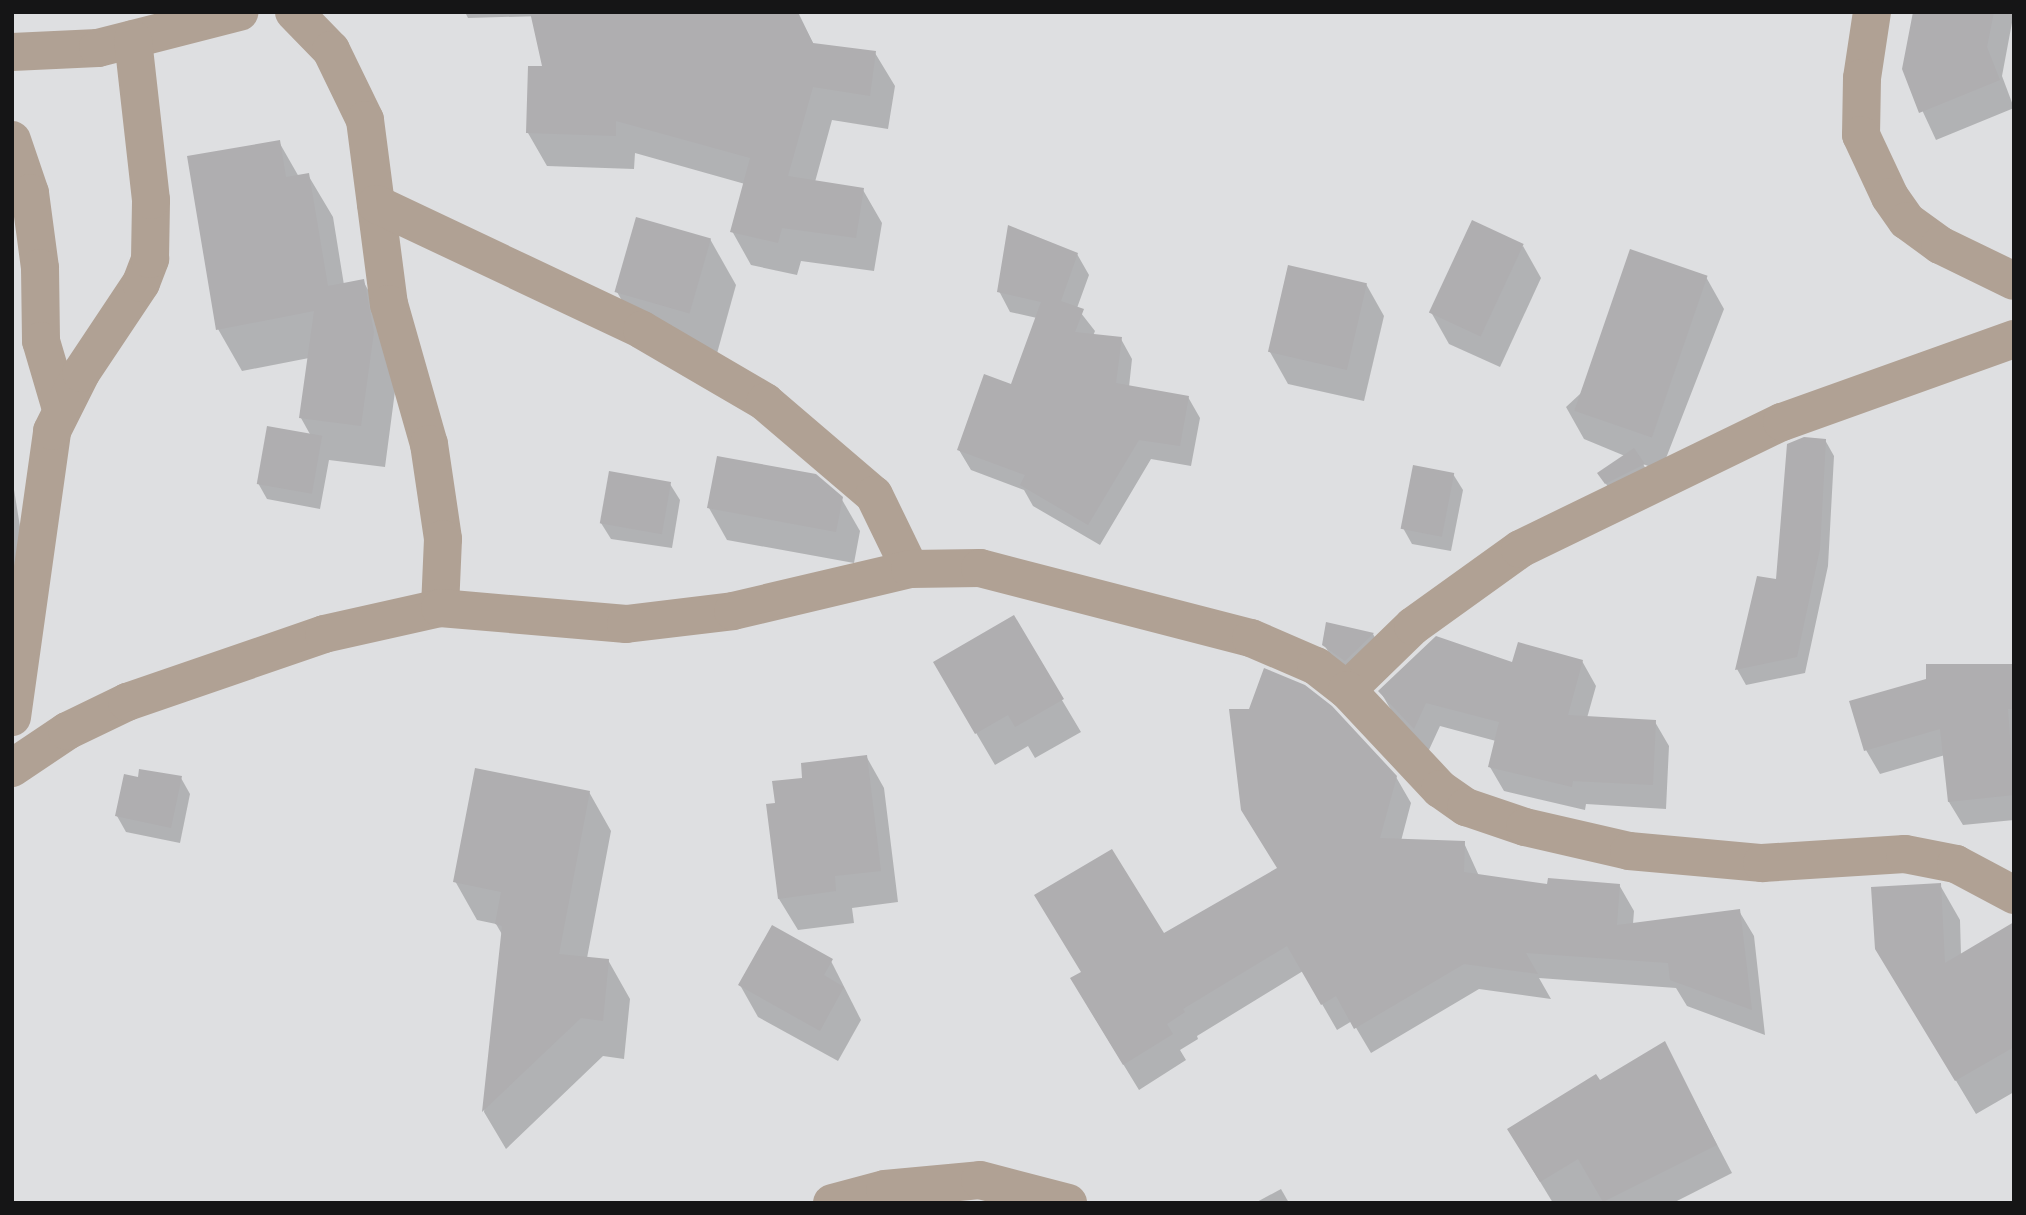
<!DOCTYPE html>
<html>
<head>
<meta charset="utf-8">
<style>
	body { margin:0 }
	#map { position:relative; width:2026px; height:1215px; overflow:hidden; background:#dedfe1; font-family:"Space Grotesk",sans-serif }
	div>[style] { position:absolute }
	[style*='--x'] { left:calc(var(--x)*1px); top:calc(var(--y)*1px); width:calc(var(--w)*1px); rotate:calc(var(--a)*1deg) }
	.shadow>* { inset:0; background:#0003 }
	.building>* { inset:0; background:#afaeb0; transform-origin:0 0 }
	.minor>* { height:38px; margin:-19px; padding:0 19px; transform-origin:19px; border-radius:19px; background:#b0a194 }
	span { translate:-50% -50%; white-space:nowrap; text-align:center; line-height:1.15; -webkit-text-stroke:5px #ebedee; paint-order:stroke }
	.frame { position:absolute; inset:0; border:14px solid #151516; pointer-events:none }
</style>
</head>
<body>
<div id="map">
	<div class="shadow">
		<i style="clip-path:polygon(465px 12px,685px 12px,468px 18px)"></i>
		<i style="clip-path:polygon(722px 12px,798px 12px,814px 45px,875px 53px,895px 86px,888px 129px,832px 120px,815px 182px,863px 190px,882px 223px,874px 271px,801px 261px,797px 275px,751px 265px,732px 231px,745px 184px,635px 153px,634px 169px,547px 166px,528px 133px,544px 68px)"></i>
		<i style="clip-path:polygon(1914px 12px,2014px 12px,2002px 76px,2014px 108px,1936px 140px,1903px 69px)"></i>
		<i style="clip-path:polygon(279px 142px,299px 177px,308px 175px,333px 217px,344px 285px,363px 281px,387px 323px,397px 376px,385px 467px,329px 460px,320px 509px,267px 499px,258px 483px,311px 436px,301px 418px,309px 358px,242px 371px,218px 329px)"></i>
		<i style="clip-path:polygon(710px 239px,736px 285px,716px 357px,643px 337px,617px 292px)"></i>
		<i style="clip-path:polygon(1523px 246px,1541px 278px,1500px 367px,1449px 344px,1431px 312px)"></i>
		<i style="clip-path:polygon(1077px 254px,1089px 275px,1077px 308px,1095px 331px,1093px 336px,1121px 339px,1132px 359px,1129px 387px,1188px 397px,1200px 418px,1191px 466px,1151px 459px,1100px 545px,1033px 506px,1024px 490px,971px 470px,959px 450px,1012px 386px,1037px 318px,1010px 312px,999px 291px)"></i>
		<i style="clip-path:polygon(1706px 277px,1724px 309px,1661px 471px,1643px 464px,1653px 481px,1609px 489px,1600px 473px,1625px 456px,1584px 439px,1566px 407px)"></i>
		<i style="clip-path:polygon(1366px 284px,1384px 316px,1364px 401px,1288px 384px,1270px 352px)"></i>
		<i style="clip-path:polygon(1825px 440px,1834px 456px,1828px 566px,1805px 673px,1746px 685px,1737px 669px,1777px 582px)"></i>
		<i style="clip-path:polygon(1453px 474px,1463px 490px,1451px 551px,1412px 544px,1403px 528px)"></i>
		<i style="clip-path:polygon(12px 477px,27px 570px,12px 653px)"></i>
		<i style="clip-path:polygon(670px 484px,680px 500px,672px 548px,611px 539px,601px 523px)"></i>
		<i style="clip-path:polygon(841px 498px,860px 531px,854px 563px,727px 540px,709px 508px)"></i>
		<i style="clip-path:polygon(1013px 618px,1081px 732px,1035px 758px,1028px 746px,995px 765px,935px 663px)"></i>
		<i style="clip-path:polygon(1327px 624px,1373px 634px,1382px 650px,1355px 676px,1333px 661px,1324px 644px)"></i>
		<i style="clip-path:polygon(1582px 661px,1596px 686px,1587px 718px,1655px 722px,1669px 746px,1666px 809px,1586px 804px,1585px 810px,1504px 791px,1490px 767px,1496px 741px,1440px 726px,1428px 752px,1394px 715px,1380px 691px,1514px 664px)"></i>
		<i style="clip-path:polygon(2014px 666px,2014px 820px,1963px 825px,1949px 802px,1945px 755px,1880px 774px,1866px 750px)"></i>
		<i style="clip-path:polygon(866px 756px,884px 788px,898px 902px,852px 908px,854px 923px,798px 930px,779px 899px,804px 780px)"></i>
		<i style="clip-path:polygon(1396px 777px,1411px 803px,1401px 841px,1464px 843px,1479px 876px,1549px 886px,1619px 885px,1634px 911px,1633px 924px,1739px 911px,1754px 936px,1765px 1035px,1687px 1006px,1676px 988px,1539px 978px,1551px 999px,1479px 989px,1371px 1053px,1352px 1021px,1337px 1030px,1303px 971px,1197px 1036px,1198px 1039px,1180px 1050px,1186px 1060px,1139px 1090px,1087px 1005px,1163px 936px,1279px 869px)"></i>
		<i style="clip-path:polygon(181px 778px,190px 794px,180px 843px,126px 832px,117px 816px,139px 779px)"></i>
		<i style="clip-path:polygon(589px 792px,611px 831px,587px 958px,608px 960px,630px 999px,624px 1059px,603px 1056px,506px 1149px,484px 1112px,503px 936px,496px 924px,477px 920px,455px 881px)"></i>
		<i style="clip-path:polygon(1940px 885px,1960px 920px,1961px 955px,2014px 924px,2014px 1092px,1976px 1114px,1898px 984px)"></i>
		<i style="clip-path:polygon(831px 961px,861px 1020px,838px 1061px,758px 1017px,740px 985px)"></i>
		<i style="clip-path:polygon(1664px 1043px,1732px 1173px,1673px 1203px,1553px 1203px,1525px 1157px,1599px 1082px)"></i>
		<i style="clip-path:polygon(1281px 1189px,1289px 1203px,1255px 1203px)"></i>
	</div>
	<div class="building">
		<i style="clip-path:polygon(530px 12px,797px 12px,813px 43px,876px 51px,870px 96px,813px 87px,788px 176px,864px 188px,856px 238px,782px 228px,778px 243px,730px 232px,750px 158px,616px 121px,616px 136px,526px 133px,528px 66px,542px 66px)"></i>
		<i style="clip-path:polygon(1913px 12px,1994px 12px,1987px 47px,2000px 80px,1919px 113px,1902px 69px)"></i>
		<i style="clip-path:polygon(280px 140px,286px 177px,309px 173px,328px 286px,364px 279px,374px 332px,361px 426px,299px 418px,314px 311px,216px 330px,187px 156px)"></i>
		<i style="left:636px;top:217px;width:78px;height:78px;rotate:16deg"></i>
		<i style="left:1472px;top:220px;width:57px;height:102px;rotate:25deg"></i>
		<i style="clip-path:polygon(1008px 225px,1078px 253px,1061px 301px,1084px 309px,1075px 332px,1122px 337px,1116px 383px,1189px 396px,1180px 446px,1139px 440px,1088px 525px,1020px 485px,1025px 475px,957px 450px,984px 374px,1011px 384px,1041px 302px,997px 292px)"></i>
		<i style="left:1630px;top:249px;width:82px;height:171px;rotate:19deg"></i>
		<i style="left:1288px;top:265px;width:81px;height:89px;rotate:13deg"></i>
		<i style="left:267px;top:426px;width:56px;height:59px;rotate:10deg"></i>
		<i style="clip-path:polygon(1804px 437px,1826px 439px,1820px 549px,1797px 657px,1735px 670px,1757px 576px,1776px 579px,1787px 444px)"></i>
		<i style="clip-path:polygon(1634px 448px,1645px 464px,1605px 484px,1597px 473px)"></i>
		<i style="clip-path:polygon(717px 456px,816px 474px,843px 497px,836px 532px,707px 508px)"></i>
		<i style="left:1413px;top:465px;width:42px;height:65px;rotate:11deg"></i>
		<i style="left:609px;top:471px;width:63px;height:53px;rotate:10deg"></i>
		<i style="clip-path:polygon(1014px 615px,1064px 699px,1015px 727px,1008px 715px,975px 734px,933px 662px)"></i>
		<i style="clip-path:polygon(1326px 622px,1374px 633px,1345px 661px,1322px 645px)"></i>
		<i style="clip-path:polygon(1436px 636px,1512px 662px,1518px 642px,1583px 660px,1568px 715px,1656px 720px,1653px 785px,1573px 781px,1572px 787px,1488px 767px,1499px 722px,1426px 703px,1414px 729px,1378px 691px)"></i>
		<i style="clip-path:polygon(1926px 664px,2014px 664px,2014px 709px,2008px 709px,2014px 795px,1948px 802px,1940px 729px,1864px 751px,1849px 701px,1926px 679px)"></i>
		<i style="clip-path:polygon(1264px 668px,1305px 685px,1332px 706px,1397px 776px,1380px 838px,1465px 841px,1464px 872px,1547px 884px,1548px 878px,1620px 884px,1617px 925px,1740px 909px,1752px 1010px,1670px 980px,1668px 963px,1526px 953px,1538px 974px,1464px 964px,1354px 1029px,1336px 996px,1321px 1005px,1287px 946px,1183px 1009px,1185px 1012px,1167px 1024px,1173px 1034px,1123px 1065px,1070px 978px,1081px 972px,1034px 895px,1112px 849px,1164px 933px,1277px 868px,1241px 810px,1229px 709px,1249px 709px)"></i>
		<i style="clip-path:polygon(867px 755px,881px 871px,835px 876px,836px 891px,778px 899px,766px 804px,775px 803px,772px 781px,802px 778px,801px 763px)"></i>
		<i style="clip-path:polygon(475px 768px,590px 791px,559px 954px,609px 959px,603px 1021px,581px 1018px,482px 1112px,502px 926px,495px 924px,501px 892px,453px 882px)"></i>
		<i style="clip-path:polygon(139px 769px,182px 776px,171px 828px,115px 816px,124px 774px,138px 777px)"></i>
		<i style="clip-path:polygon(1941px 883px,1945px 963px,2014px 922px,2014px 1047px,1955px 1081px,1875px 949px,1871px 887px)"></i>
		<i style="clip-path:polygon(772px 925px,833px 959px,824px 975px,844px 987px,820px 1031px,738px 985px)"></i>
		<i style="clip-path:polygon(1665px 1041px,1717px 1145px,1603px 1202px,1578px 1159px,1540px 1182px,1507px 1129px,1596px 1074px,1600px 1080px)"></i>
	</div>
	<div class="minor">
		<i style="--x:294;--y:12;--w:53;--a:45.8"></i>
		<i style="--x:331;--y:50;--w:78;--a:64.1"></i>
		<i style="--x:365;--y:120;--w:186;--a:82.6"></i>
		<i style="--x:389;--y:304;--w:146;--a:74.1"></i>
		<i style="--x:429;--y:444;--w:96;--a:81.6"></i>
		<i style="--x:443;--y:539;--w:69;--a:92.5"></i>
		<i style="--x:1872;--y:12;--w:67;--a:98.6"></i>
		<i style="--x:1862;--y:78;--w:57;--a:91"></i>
		<i style="--x:1861;--y:135;--w:68;--a:64.9"></i>
		<i style="--x:1890;--y:197;--w:29;--a:55"></i>
		<i style="--x:1907;--y:221;--w:41;--a:36"></i>
		<i style="--x:1940;--y:245;--w:82;--a:25.9"></i>
		<i style="--x:12;--y:52;--w:86;--a:-2.7"></i>
		<i style="--x:98;--y:48;--w:146;--a:-14.3"></i>
		<i style="--x:12;--y:140;--w:56;--a:71.2"></i>
		<i style="--x:30;--y:193;--w:76;--a:82.4"></i>
		<i style="--x:40;--y:268;--w:73;--a:89.2"></i>
		<i style="--x:41;--y:341;--w:71;--a:73.6"></i>
		<i style="--x:376;--y:204;--w:294;--a:25.3"></i>
		<i style="--x:642;--y:330;--w:143;--a:30.3"></i>
		<i style="--x:765;--y:402;--w:143;--a:40.5"></i>
		<i style="--x:874;--y:495;--w:82;--a:64.1"></i>
		<i style="--x:1347;--y:690;--w:92;--a:-44.1"></i>
		<i style="--x:1413;--y:626;--w:132;--a:-35.7"></i>
		<i style="--x:1520;--y:549;--w:291;--a:-25.9"></i>
		<i style="--x:1782;--y:422;--w:246;--a:-19.7"></i>
		<i style="--x:12;--y:717;--w:289;--a:-82"></i>
		<i style="--x:52;--y:431;--w:65;--a:-63.4"></i>
		<i style="--x:81;--y:373;--w:108;--a:-56.3"></i>
		<i style="--x:141;--y:283;--w:26;--a:-69"></i>
		<i style="--x:150;--y:259;--w:59;--a:-89"></i>
		<i style="--x:151;--y:200;--w:162;--a:-96.4"></i>
		<i style="--x:12;--y:768;--w:66;--a:-33.9"></i>
		<i style="--x:67;--y:731;--w:67;--a:-25.8"></i>
		<i style="--x:127;--y:702;--w:208;--a:-19"></i>
		<i style="--x:324;--y:634;--w:119;--a:-12.6"></i>
		<i style="--x:440;--y:608;--w:187;--a:4.9"></i>
		<i style="--x:626;--y:624;--w:108;--a:-6.9"></i>
		<i style="--x:733;--y:611;--w:182;--a:-13.3"></i>
		<i style="--x:910;--y:569;--w:70;--a:-0.8"></i>
		<i style="--x:980;--y:568;--w:280;--a:14.5"></i>
		<i style="--x:1251;--y:638;--w:71;--a:23.3"></i>
		<i style="--x:1316;--y:666;--w:39;--a:38"></i>
		<i style="--x:1347;--y:690;--w:136;--a:46.8"></i>
		<i style="--x:1440;--y:789;--w:32;--a:35"></i>
		<i style="--x:1466;--y:807;--w:62;--a:18.7"></i>
		<i style="--x:1525;--y:827;--w:107;--a:13"></i>
		<i style="--x:1629;--y:851;--w:134;--a:5.2"></i>
		<i style="--x:1762;--y:863;--w:143;--a:-3.6"></i>
		<i style="--x:1905;--y:854;--w:52;--a:11.1"></i>
		<i style="--x:1956;--y:864;--w:66;--a:28.1"></i>
		<i style="--x:832;--y:1203;--w:55;--a:-14.8"></i>
		<i style="--x:885;--y:1189;--w:95;--a:-5.4"></i>
		<i style="--x:980;--y:1180;--w:91;--a:14.6"></i>
	</div>
	<div class="frame"></div>
</div>
</body>
</html>
